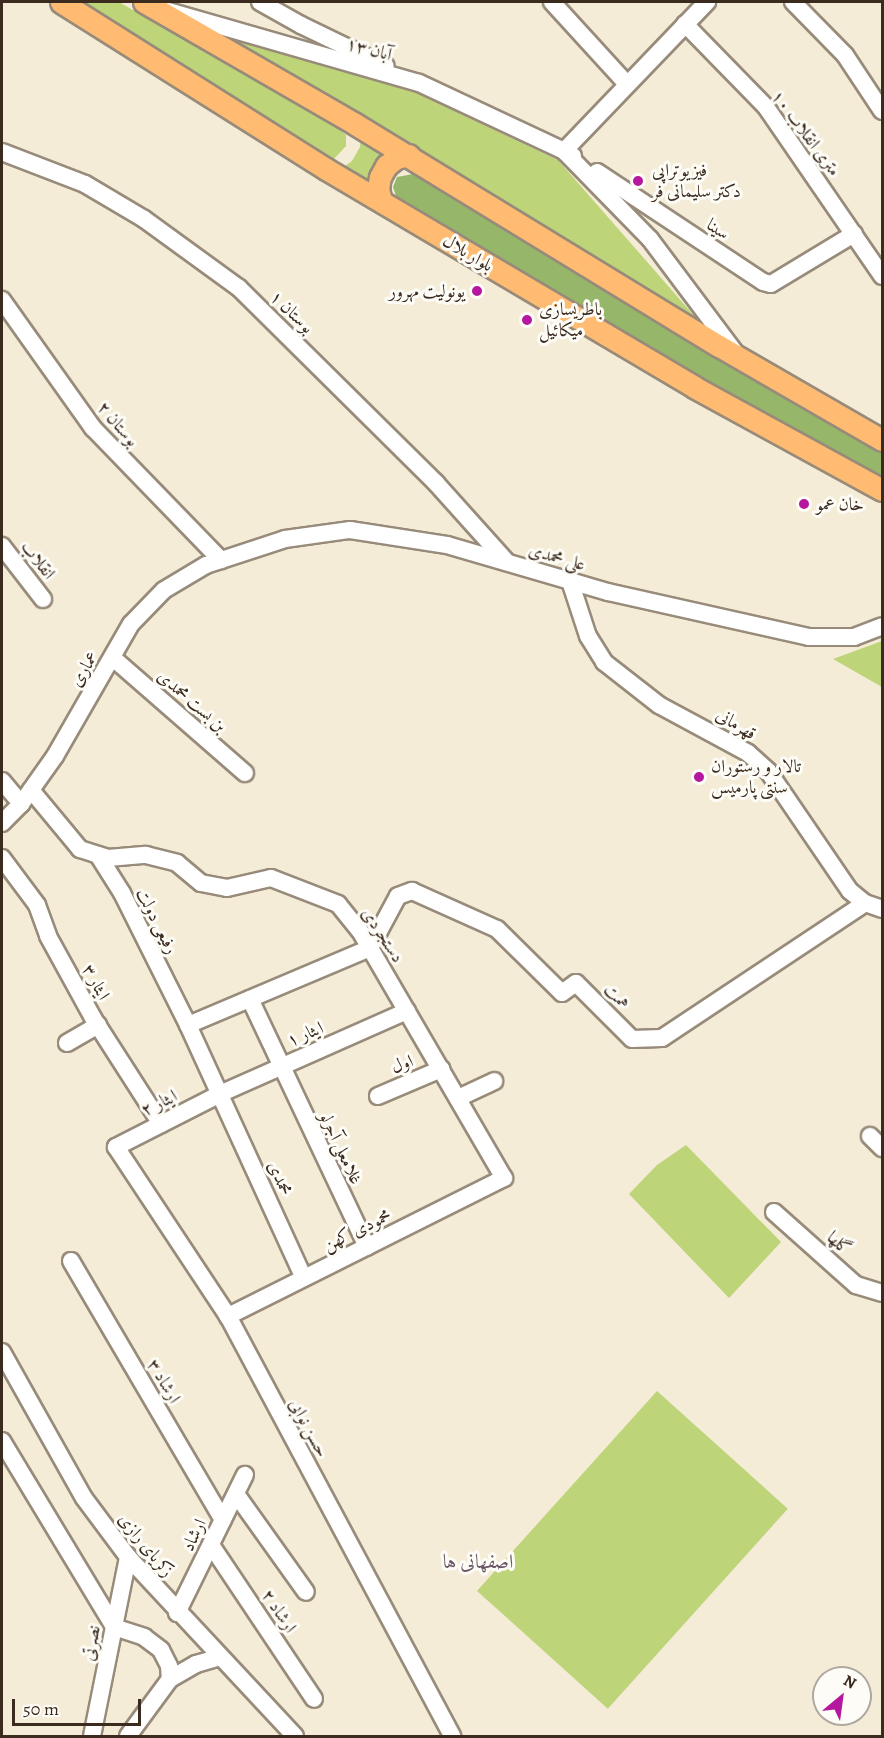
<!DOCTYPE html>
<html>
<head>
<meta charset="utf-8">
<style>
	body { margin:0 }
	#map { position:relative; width:884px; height:1738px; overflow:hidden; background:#f4ecd6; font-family:Alegreya,Amiri,serif }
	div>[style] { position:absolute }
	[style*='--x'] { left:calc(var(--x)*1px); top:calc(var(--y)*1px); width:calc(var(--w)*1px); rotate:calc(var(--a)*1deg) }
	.green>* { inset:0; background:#bdd479; transform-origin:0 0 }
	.forest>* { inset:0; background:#96b669 }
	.roads { filter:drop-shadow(2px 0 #988b7a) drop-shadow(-2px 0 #988b7a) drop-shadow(0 2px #988b7a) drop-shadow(0 -2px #988b7a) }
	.minor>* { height:16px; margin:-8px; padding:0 8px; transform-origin:8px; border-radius:8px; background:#fff }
	.major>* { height:21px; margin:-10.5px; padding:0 10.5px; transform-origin:10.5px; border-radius:10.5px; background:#ffbb71 }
	.dots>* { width:16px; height:16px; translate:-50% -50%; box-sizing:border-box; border:3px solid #fdfcf7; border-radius:50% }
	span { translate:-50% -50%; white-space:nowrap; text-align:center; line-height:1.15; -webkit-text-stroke:6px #fdfcf7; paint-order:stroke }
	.street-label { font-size:18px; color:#3b2a1e }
	.poi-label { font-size:18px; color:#3b2a1e }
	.left { translate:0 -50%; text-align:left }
	.right { translate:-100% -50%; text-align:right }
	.neighbourhood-label { font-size:20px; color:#685463 }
	.frame { position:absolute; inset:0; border:3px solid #3b2a1e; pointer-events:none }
	.north { position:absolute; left:812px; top:1666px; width:60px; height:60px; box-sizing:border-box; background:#fdfcf7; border:2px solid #afa8a0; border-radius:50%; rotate:29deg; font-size:16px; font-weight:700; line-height:24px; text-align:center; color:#3b2a1e }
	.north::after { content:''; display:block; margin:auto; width:21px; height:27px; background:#b5179e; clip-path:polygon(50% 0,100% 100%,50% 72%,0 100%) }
	.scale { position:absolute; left:12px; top:1699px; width:129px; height:27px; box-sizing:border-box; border:3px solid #3b2a1e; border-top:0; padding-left:8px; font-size:18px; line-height:21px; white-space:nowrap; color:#3b2a1e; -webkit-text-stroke:4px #fdfcf7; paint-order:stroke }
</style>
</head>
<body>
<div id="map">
	<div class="green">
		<i style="clip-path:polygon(77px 2px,119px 2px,338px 128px,346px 135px,346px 146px,333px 160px,327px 159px)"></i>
		<i style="clip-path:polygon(209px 30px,415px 92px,558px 160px,704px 327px)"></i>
		<i style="clip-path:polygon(361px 132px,395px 153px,375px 186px,341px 169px,352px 161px,360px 147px)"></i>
		<i style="clip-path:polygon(882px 641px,882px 687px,833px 659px)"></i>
		<i style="clip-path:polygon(686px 1145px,781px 1242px,729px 1298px,629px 1194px,657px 1165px)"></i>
		<i style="left:657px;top:1391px;width:176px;height:269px;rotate:42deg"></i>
	</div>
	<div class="forest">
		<i style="clip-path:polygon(413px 174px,882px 450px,882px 481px,649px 349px,397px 199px,393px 187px,397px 177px)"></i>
	</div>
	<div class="roads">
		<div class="minor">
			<i style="--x:260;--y:2;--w:47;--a:29.3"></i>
			<i style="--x:301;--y:25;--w:94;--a:25.8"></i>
			<i style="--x:552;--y:2;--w:111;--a:47.6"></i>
			<i style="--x:793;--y:2;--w:74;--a:45.5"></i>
			<i style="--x:845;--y:55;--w:67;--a:56.5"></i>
			<i style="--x:168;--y:11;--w:261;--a:16"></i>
			<i style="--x:419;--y:83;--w:160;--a:25.1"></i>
			<i style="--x:564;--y:151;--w:123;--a:45.7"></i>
			<i style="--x:650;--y:239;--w:140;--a:53.1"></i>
			<i style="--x:685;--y:24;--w:116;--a:45.7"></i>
			<i style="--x:766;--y:107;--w:205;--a:55.5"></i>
			<i style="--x:2;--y:152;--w:89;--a:21.1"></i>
			<i style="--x:85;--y:184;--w:69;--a:30.7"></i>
			<i style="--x:144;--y:219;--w:117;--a:36"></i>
			<i style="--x:239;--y:288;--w:277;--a:44.7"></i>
			<i style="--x:436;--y:483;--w:106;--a:48.1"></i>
			<i style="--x:573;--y:156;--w:10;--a:-151"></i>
			<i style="--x:564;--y:151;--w:207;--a:-46.2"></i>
			<i style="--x:597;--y:172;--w:199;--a:33.5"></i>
			<i style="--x:763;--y:282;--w:8;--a:14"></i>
			<i style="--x:771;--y:284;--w:97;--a:-31.1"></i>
			<i style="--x:2;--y:300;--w:157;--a:54.6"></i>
			<i style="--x:93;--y:428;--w:184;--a:45.9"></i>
			<i style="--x:2;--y:546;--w:67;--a:52.3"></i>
			<i style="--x:570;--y:581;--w:58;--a:71.9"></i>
			<i style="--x:588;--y:636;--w:31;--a:58"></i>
			<i style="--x:604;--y:662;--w:70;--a:38"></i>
			<i style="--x:659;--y:705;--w:101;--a:28.3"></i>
			<i style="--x:748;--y:753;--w:27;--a:42"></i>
			<i style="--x:768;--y:771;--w:145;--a:55.7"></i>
			<i style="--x:850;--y:891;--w:19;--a:39"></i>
			<i style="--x:865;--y:903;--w:18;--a:19"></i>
			<i style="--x:113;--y:658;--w:175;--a:41.1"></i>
			<i style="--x:2;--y:781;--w:30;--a:50"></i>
			<i style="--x:31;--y:790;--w:77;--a:50.3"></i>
			<i style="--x:80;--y:849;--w:29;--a:18"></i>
			<i style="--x:108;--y:858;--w:38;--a:-5"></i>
			<i style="--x:146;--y:855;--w:32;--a:14"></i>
			<i style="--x:177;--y:863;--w:31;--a:40"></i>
			<i style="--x:201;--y:883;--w:26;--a:11"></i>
			<i style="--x:227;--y:888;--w:45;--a:-12.8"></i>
			<i style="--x:271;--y:878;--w:72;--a:21.2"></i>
			<i style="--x:338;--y:904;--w:35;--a:51"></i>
			<i style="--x:360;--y:931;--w:286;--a:59.8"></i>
			<i style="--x:504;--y:1178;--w:309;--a:153.4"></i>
			<i style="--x:2;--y:823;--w:27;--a:-45"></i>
			<i style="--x:21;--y:804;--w:59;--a:-54.7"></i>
			<i style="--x:55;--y:756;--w:152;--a:-60.1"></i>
			<i style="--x:131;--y:624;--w:47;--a:-45.9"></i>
			<i style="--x:164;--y:590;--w:49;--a:-30.8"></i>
			<i style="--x:206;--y:565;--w:83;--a:-18.2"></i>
			<i style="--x:285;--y:539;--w:66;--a:-7.9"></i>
			<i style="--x:350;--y:530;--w:98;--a:8.8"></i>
			<i style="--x:447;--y:545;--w:168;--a:16.3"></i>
			<i style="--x:608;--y:592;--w:206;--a:12.6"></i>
			<i style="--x:809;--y:637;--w:45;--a:0"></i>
			<i style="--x:854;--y:637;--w:30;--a:-21"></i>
			<i style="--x:98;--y:855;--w:45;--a:57.7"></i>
			<i style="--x:122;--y:893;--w:148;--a:63.4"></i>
			<i style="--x:188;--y:1025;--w:278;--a:65.4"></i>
			<i style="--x:2;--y:858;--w:59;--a:53.3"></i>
			<i style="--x:37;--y:905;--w:33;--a:70"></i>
			<i style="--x:48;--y:936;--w:94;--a:61.2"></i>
			<i style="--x:93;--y:1018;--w:126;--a:57.3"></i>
			<i style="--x:250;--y:999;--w:274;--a:64.7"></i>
			<i style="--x:407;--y:1011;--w:205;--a:156.1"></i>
			<i style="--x:220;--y:1094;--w:117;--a:153"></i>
			<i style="--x:116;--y:1147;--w:203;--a:56.5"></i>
			<i style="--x:228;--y:1316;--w:476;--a:61.9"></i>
			<i style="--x:188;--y:1025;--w:198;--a:-22.9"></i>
			<i style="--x:370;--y:948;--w:59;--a:-61.7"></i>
			<i style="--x:398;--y:896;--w:15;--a:-20"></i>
			<i style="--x:412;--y:891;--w:93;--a:24.1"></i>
			<i style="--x:497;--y:929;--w:91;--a:44.6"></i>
			<i style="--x:562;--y:993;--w:17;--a:-36"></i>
			<i style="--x:576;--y:983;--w:79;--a:45"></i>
			<i style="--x:632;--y:1039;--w:30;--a:-2"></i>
			<i style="--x:662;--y:1038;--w:244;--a:-33.6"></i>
			<i style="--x:67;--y:1043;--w:36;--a:-30"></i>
			<i style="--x:378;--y:1096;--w:69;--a:-23.2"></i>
			<i style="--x:458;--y:1098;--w:40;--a:-25"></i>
			<i style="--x:870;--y:1136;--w:17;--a:45"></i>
			<i style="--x:774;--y:1212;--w:110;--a:41.7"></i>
			<i style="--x:856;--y:1285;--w:27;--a:17"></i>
			<i style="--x:71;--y:1261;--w:300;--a:59.6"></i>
			<i style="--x:2;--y:1352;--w:167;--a:60.7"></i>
			<i style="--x:84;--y:1498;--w:74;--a:53.3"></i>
			<i style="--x:128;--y:1557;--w:245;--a:47"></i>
			<i style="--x:2;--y:1441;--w:217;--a:58.9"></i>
			<i style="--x:114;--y:1627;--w:32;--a:18"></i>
			<i style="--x:144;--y:1637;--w:21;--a:37"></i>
			<i style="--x:161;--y:1650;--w:18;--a:63"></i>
			<i style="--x:169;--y:1666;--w:13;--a:86"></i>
			<i style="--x:236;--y:1494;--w:120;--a:54.5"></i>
			<i style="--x:211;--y:1545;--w:185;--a:56.2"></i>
			<i style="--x:177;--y:1613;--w:154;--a:-63.8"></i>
			<i style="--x:92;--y:1736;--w:183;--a:-78.6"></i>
			<i style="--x:128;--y:1736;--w:71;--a:-53.6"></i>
			<i style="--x:170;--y:1679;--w:30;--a:-30"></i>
			<i style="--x:196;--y:1664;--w:25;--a:-16"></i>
		</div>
		<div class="major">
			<i style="--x:61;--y:2;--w:313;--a:32.2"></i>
			<i style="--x:326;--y:169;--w:428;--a:30.6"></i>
			<i style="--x:694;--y:387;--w:214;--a:28.7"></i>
			<i style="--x:144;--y:2;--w:244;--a:30"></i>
			<i style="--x:355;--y:124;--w:426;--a:31.4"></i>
			<i style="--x:719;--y:346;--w:188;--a:30"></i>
			<i style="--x:381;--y:201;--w:12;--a:-104"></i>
			<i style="--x:378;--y:189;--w:12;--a:-81"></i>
			<i style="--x:380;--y:177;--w:13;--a:-61"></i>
			<i style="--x:386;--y:166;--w:13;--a:-39"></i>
			<i style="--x:396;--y:158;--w:13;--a:-13"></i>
		</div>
	</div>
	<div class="dots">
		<i style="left:638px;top:181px;background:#b5179e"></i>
		<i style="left:477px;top:291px;background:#b5179e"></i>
		<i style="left:527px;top:320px;background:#b5179e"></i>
		<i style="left:804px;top:504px;background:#b5179e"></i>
		<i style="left:699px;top:777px;background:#b5179e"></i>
	</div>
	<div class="street-label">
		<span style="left:369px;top:49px;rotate:15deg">۱۳ آبان</span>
		<span style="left:806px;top:133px;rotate:53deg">۱۰ متری انقلاب</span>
		<span style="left:718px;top:229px;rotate:33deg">سینا</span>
		<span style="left:468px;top:253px;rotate:31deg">بلوار بلال</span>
		<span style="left:292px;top:312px;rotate:44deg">بوستان ۱</span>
		<span style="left:118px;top:424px;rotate:49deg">بوستان ۲</span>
		<span style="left:557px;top:557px;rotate:16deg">علی محمدی</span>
		<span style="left:38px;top:560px;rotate:51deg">انقلاب</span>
		<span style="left:84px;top:669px;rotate:-59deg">عماری</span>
		<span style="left:192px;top:701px;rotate:41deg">بن بست محمدی</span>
		<span style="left:736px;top:724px;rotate:31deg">قهرمانی</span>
		<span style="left:157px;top:921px;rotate:63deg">رفیعی دولت</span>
		<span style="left:383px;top:935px;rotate:57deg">دستجردی</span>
		<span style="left:96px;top:982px;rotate:61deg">ایثار ۳</span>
		<span style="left:617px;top:996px;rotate:45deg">همت</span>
		<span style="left:305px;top:1034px;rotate:-23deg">۱ ایثار</span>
		<span style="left:402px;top:1064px;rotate:-21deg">اول</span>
		<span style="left:159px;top:1103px;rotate:-27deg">ایثار ۲</span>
		<span style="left:341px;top:1148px;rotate:65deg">غلامعلی آجرلو</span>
		<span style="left:280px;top:1178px;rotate:66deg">محمدی</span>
		<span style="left:357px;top:1230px;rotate:-26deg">محمودی کهن</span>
		<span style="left:839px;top:1243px;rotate:42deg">گلها</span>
		<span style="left:164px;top:1381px;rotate:60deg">ارشاد ۳</span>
		<span style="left:309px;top:1428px;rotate:62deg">حسن نوابی</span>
		<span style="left:194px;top:1535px;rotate:-64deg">ارشاد</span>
		<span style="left:146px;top:1545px;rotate:51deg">زکریای رازی</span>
		<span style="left:279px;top:1611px;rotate:56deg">ارشاد ۲</span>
		<span style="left:91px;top:1643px;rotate:-79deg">نصرتی</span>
	</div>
	<div class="poi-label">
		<span class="left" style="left:652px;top:181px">فیزیوتراپی<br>دکتر سلیمانی فر</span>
		<span class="right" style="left:465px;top:291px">یونولیت مهرور</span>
		<span class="left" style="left:539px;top:320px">باطریسازی<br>میکائیل</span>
		<span class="left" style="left:816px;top:504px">خان عمو</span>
		<span class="left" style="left:711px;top:777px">تالار و رستوران<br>سنتی پارمیس</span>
	</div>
	<div class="neighbourhood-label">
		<span style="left:478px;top:1561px">اصفهانی ها</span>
	</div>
	<div class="frame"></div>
	<div class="north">N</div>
	<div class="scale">50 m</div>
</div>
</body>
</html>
